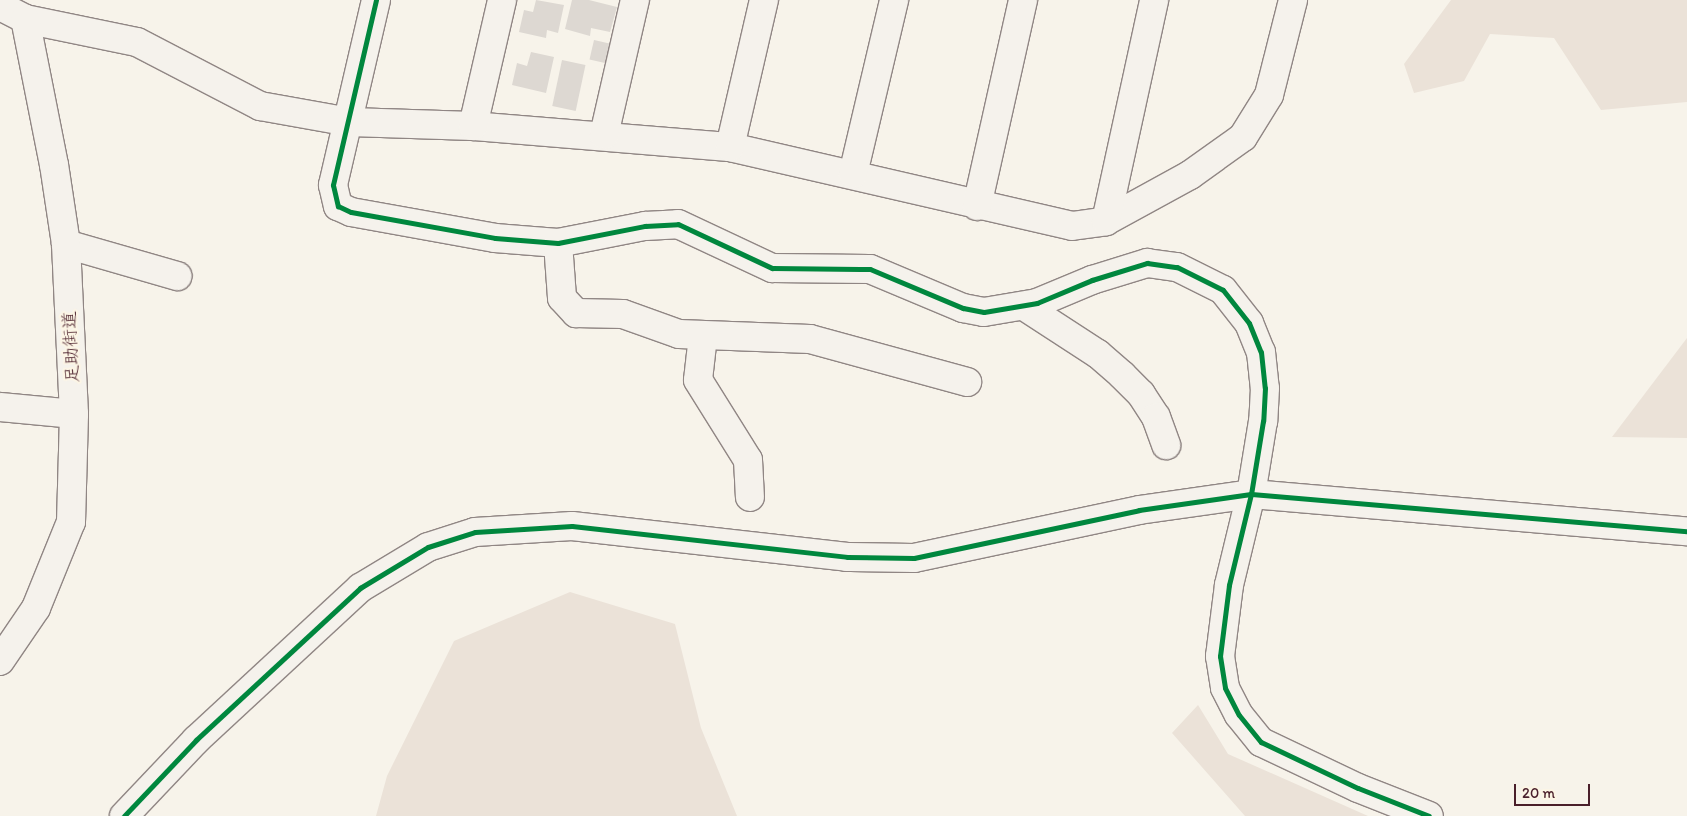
<!DOCTYPE html>
<html>
<head>
<meta charset="utf-8">
<style>
	body { margin:0 }
	#map { position:relative; width:1687px; height:816px; overflow:hidden; background:#f7f3ea; font-family:Itim,"Klee One",sans-serif }
	div>[style] { position:absolute }
	[style*='--x'] { left:calc(var(--x)*1px); top:calc(var(--y)*1px); width:calc(var(--w)*1px); rotate:calc(var(--a)*1deg) }
	.green>* { inset:0; background:#ebe2d8 }
	.building>* { inset:0; background:#ddd8d2; transform-origin:0 0 }
	.roads { filter:drop-shadow(1px 0 #908684) drop-shadow(-1px 0 #908684) drop-shadow(0 1px #908684) drop-shadow(0 -1px #908684) }
	.minor>* { height:28px; margin:-14px; padding:0 14px; transform-origin:14px; border-radius:14px; background:#f5f2ec }
	.cycleway>* { height:5px; margin:-2.5px; padding:0 2.5px; transform-origin:2.5px; border-radius:2.5px; background:#00873e }
	span { translate:-50% -50%; white-space:nowrap; text-align:center; line-height:1.15; -webkit-text-stroke:4.5px #fcf5e5; paint-order:stroke }
	.street-label { font-size:18px; color:#4a1f2b }
	.scale { position:absolute; left:1514px; top:784px; width:76px; height:22px; box-sizing:border-box; border:2px solid #4a1f2b; border-top:0; padding-left:6px; font-size:15px; line-height:18px; white-space:nowrap; color:#4a1f2b; -webkit-text-stroke:4px #fcf5e5; paint-order:stroke }
</style>
</head>
<body>
<div id="map">
	<div class="green">
		<i style="clip-path:polygon(1451px 0,1687px 0,1687px 102px,1601px 110px,1554px 38px,1490px 34px,1464px 81px,1414px 93px,1404px 64px)"></i>
		<i style="clip-path:polygon(1687px 338px,1687px 438px,1612px 437px)"></i>
		<i style="clip-path:polygon(570px 592px,675px 624px,701px 728px,737px 816px,376px 816px,387px 776px,454px 641px)"></i>
		<i style="clip-path:polygon(1198px 705px,1228px 754px,1368px 816px,1245px 816px,1172px 733px)"></i>
	</div>
	<div class="building">
		<i style="clip-path:polygon(536px 0,564px 5px,558px 33px,547px 30px,546px 38px,519px 32px,524px 10px,533px 12px)"></i>
		<i style="clip-path:polygon(572px 0,589px 0,617px 7px,610px 32px,591px 28px,590px 36px,565px 29px)"></i>
		<i style="left:594px;top:40px;width:17px;height:20px;rotate:13deg"></i>
		<i style="clip-path:polygon(531px 52px,554px 57px,546px 93px,512px 85px,517px 63px,527px 66px)"></i>
		<i style="left:562px;top:60px;width:24px;height:47px;rotate:12deg"></i>
	</div>
	<div class="roads">
		<div class="minor">
			<i style="--x:376;--y:0;--w:190;--a:103.1"></i>
			<i style="--x:333;--y:185;--w:22;--a:77"></i>
			<i style="--x:338;--y:206;--w:14;--a:25"></i>
			<i style="--x:351;--y:212;--w:146;--a:10.2"></i>
			<i style="--x:495;--y:238;--w:63;--a:4.5"></i>
			<i style="--x:558;--y:243;--w:89;--a:-11.1"></i>
			<i style="--x:645;--y:226;--w:33;--a:-3"></i>
			<i style="--x:678;--y:224;--w:104;--a:25.1"></i>
			<i style="--x:772;--y:268;--w:98;--a:0.6"></i>
			<i style="--x:870;--y:269;--w:101;--a:22.8"></i>
			<i style="--x:963;--y:308;--w:21;--a:11"></i>
			<i style="--x:984;--y:312;--w:54;--a:-9.6"></i>
			<i style="--x:1037;--y:303;--w:60;--a:-22.7"></i>
			<i style="--x:1092;--y:280;--w:58;--a:-17.2"></i>
			<i style="--x:1147;--y:263;--w:30;--a:8"></i>
			<i style="--x:1177;--y:267;--w:51;--a:26.6"></i>
			<i style="--x:1223;--y:290;--w:42;--a:51.8"></i>
			<i style="--x:1249;--y:323;--w:31;--a:68"></i>
			<i style="--x:1261;--y:352;--w:36;--a:84"></i>
			<i style="--x:1265;--y:388;--w:33;--a:93"></i>
			<i style="--x:1263;--y:421;--w:74;--a:99.3"></i>
			<i style="--x:1251;--y:494;--w:94;--a:103.6"></i>
			<i style="--x:1229;--y:585;--w:72;--a:97.2"></i>
			<i style="--x:1220;--y:656;--w:32;--a:81"></i>
			<i style="--x:1225;--y:688;--w:30;--a:63"></i>
			<i style="--x:1239;--y:715;--w:35;--a:51"></i>
			<i style="--x:1261;--y:742;--w:107;--a:25.4"></i>
			<i style="--x:1358;--y:788;--w:76;--a:21.5"></i>
			<i style="--x:0;--y:6;--w:28;--a:27"></i>
			<i style="--x:25;--y:19;--w:114;--a:11.6"></i>
			<i style="--x:137;--y:42;--w:139;--a:27.5"></i>
			<i style="--x:260;--y:106;--w:91;--a:10.1"></i>
			<i style="--x:350;--y:122;--w:123;--a:1.9"></i>
			<i style="--x:473;--y:126;--w:258;--a:4.7"></i>
			<i style="--x:730;--y:147;--w:351;--a:13"></i>
			<i style="--x:1072;--y:226;--w:34;--a:-8"></i>
			<i style="--x:1106;--y:221;--w:96;--a:-28.7"></i>
			<i style="--x:1190;--y:175;--w:65;--a:-35.6"></i>
			<i style="--x:1243;--y:137;--w:49;--a:-58.2"></i>
			<i style="--x:1269;--y:95;--w:98;--a:-75.8"></i>
			<i style="--x:473;--y:126;--w:129;--a:-77"></i>
			<i style="--x:604;--y:135;--w:139;--a:-77.1"></i>
			<i style="--x:730;--y:147;--w:151;--a:-77"></i>
			<i style="--x:853;--y:174;--w:179;--a:-76.7"></i>
			<i style="--x:977;--y:206;--w:211;--a:-77.4"></i>
			<i style="--x:1106;--y:221;--w:226;--a:-77.7"></i>
			<i style="--x:558;--y:243;--w:55;--a:85.8"></i>
			<i style="--x:562;--y:298;--w:21;--a:47"></i>
			<i style="--x:576;--y:313;--w:47;--a:1.2"></i>
			<i style="--x:623;--y:314;--w:59;--a:19.7"></i>
			<i style="--x:679;--y:334;--w:131;--a:2.2"></i>
			<i style="--x:810;--y:339;--w:163;--a:15.3"></i>
			<i style="--x:66;--y:244;--w:116;--a:16.1"></i>
			<i style="--x:1024;--y:306;--w:88;--a:33"></i>
			<i style="--x:1098;--y:354;--w:32;--a:41"></i>
			<i style="--x:1122;--y:375;--w:27;--a:45"></i>
			<i style="--x:1141;--y:394;--w:27;--a:57"></i>
			<i style="--x:1156;--y:417;--w:30;--a:70"></i>
			<i style="--x:703;--y:336;--w:44;--a:96.5"></i>
			<i style="--x:698;--y:380;--w:94;--a:58"></i>
			<i style="--x:748;--y:460;--w:37;--a:87"></i>
			<i style="--x:0;--y:407;--w:74;--a:5.4"></i>
			<i style="--x:0;--y:661;--w:64;--a:-55.8"></i>
			<i style="--x:36;--y:608;--w:93;--a:-67.9"></i>
			<i style="--x:71;--y:522;--w:108;--a:-88.4"></i>
			<i style="--x:74;--y:414;--w:170;--a:-92.7"></i>
			<i style="--x:66;--y:244;--w:80;--a:-98.6"></i>
			<i style="--x:54;--y:165;--w:149;--a:-101.2"></i>
			<i style="--x:124;--y:816;--w:105;--a:-46.5"></i>
			<i style="--x:196;--y:740;--w:224;--a:-42.8"></i>
			<i style="--x:360;--y:588;--w:79;--a:-31.1"></i>
			<i style="--x:428;--y:547;--w:49;--a:-17.7"></i>
			<i style="--x:475;--y:532;--w:97;--a:-3.5"></i>
			<i style="--x:572;--y:526;--w:277;--a:6.4"></i>
			<i style="--x:847;--y:557;--w:67;--a:0.9"></i>
			<i style="--x:914;--y:558;--w:230;--a:-12"></i>
			<i style="--x:1139;--y:510;--w:113;--a:-8.1"></i>
			<i style="--x:1251;--y:494;--w:438;--a:4.9"></i>
		</div>
	</div>
	<div class="cycleway">
		<i style="--x:376;--y:0;--w:190;--a:103.1"></i>
		<i style="--x:333;--y:185;--w:22;--a:77"></i>
		<i style="--x:338;--y:206;--w:14;--a:25"></i>
		<i style="--x:351;--y:212;--w:146;--a:10.2"></i>
		<i style="--x:495;--y:238;--w:63;--a:4.5"></i>
		<i style="--x:558;--y:243;--w:89;--a:-11.1"></i>
		<i style="--x:645;--y:226;--w:33;--a:-3"></i>
		<i style="--x:678;--y:224;--w:104;--a:25.1"></i>
		<i style="--x:772;--y:268;--w:98;--a:0.6"></i>
		<i style="--x:870;--y:269;--w:101;--a:22.8"></i>
		<i style="--x:963;--y:308;--w:21;--a:11"></i>
		<i style="--x:984;--y:312;--w:54;--a:-9.6"></i>
		<i style="--x:1037;--y:303;--w:60;--a:-22.7"></i>
		<i style="--x:1092;--y:280;--w:58;--a:-17.2"></i>
		<i style="--x:1147;--y:263;--w:30;--a:8"></i>
		<i style="--x:1177;--y:267;--w:51;--a:26.6"></i>
		<i style="--x:1223;--y:290;--w:42;--a:51.8"></i>
		<i style="--x:1249;--y:323;--w:31;--a:68"></i>
		<i style="--x:1261;--y:352;--w:36;--a:84"></i>
		<i style="--x:1265;--y:388;--w:33;--a:93"></i>
		<i style="--x:1263;--y:421;--w:74;--a:99.3"></i>
		<i style="--x:1251;--y:494;--w:94;--a:103.6"></i>
		<i style="--x:1229;--y:585;--w:72;--a:97.2"></i>
		<i style="--x:1220;--y:656;--w:32;--a:81"></i>
		<i style="--x:1225;--y:688;--w:30;--a:63"></i>
		<i style="--x:1239;--y:715;--w:35;--a:51"></i>
		<i style="--x:1261;--y:742;--w:107;--a:25.4"></i>
		<i style="--x:1358;--y:788;--w:76;--a:21.5"></i>
		<i style="--x:124;--y:816;--w:105;--a:-46.5"></i>
		<i style="--x:196;--y:740;--w:224;--a:-42.8"></i>
		<i style="--x:360;--y:588;--w:79;--a:-31.1"></i>
		<i style="--x:428;--y:547;--w:49;--a:-17.7"></i>
		<i style="--x:475;--y:532;--w:97;--a:-3.5"></i>
		<i style="--x:572;--y:526;--w:277;--a:6.4"></i>
		<i style="--x:847;--y:557;--w:67;--a:0.9"></i>
		<i style="--x:914;--y:558;--w:230;--a:-12"></i>
		<i style="--x:1139;--y:510;--w:113;--a:-8.1"></i>
		<i style="--x:1251;--y:494;--w:438;--a:4.9"></i>
	</div>
	<div class="street-label">
		<span style="left:71px;top:347px;rotate:-93deg">足助街道</span>
	</div>
	<div class="scale">20 m</div>
</div>
</body>
</html>
